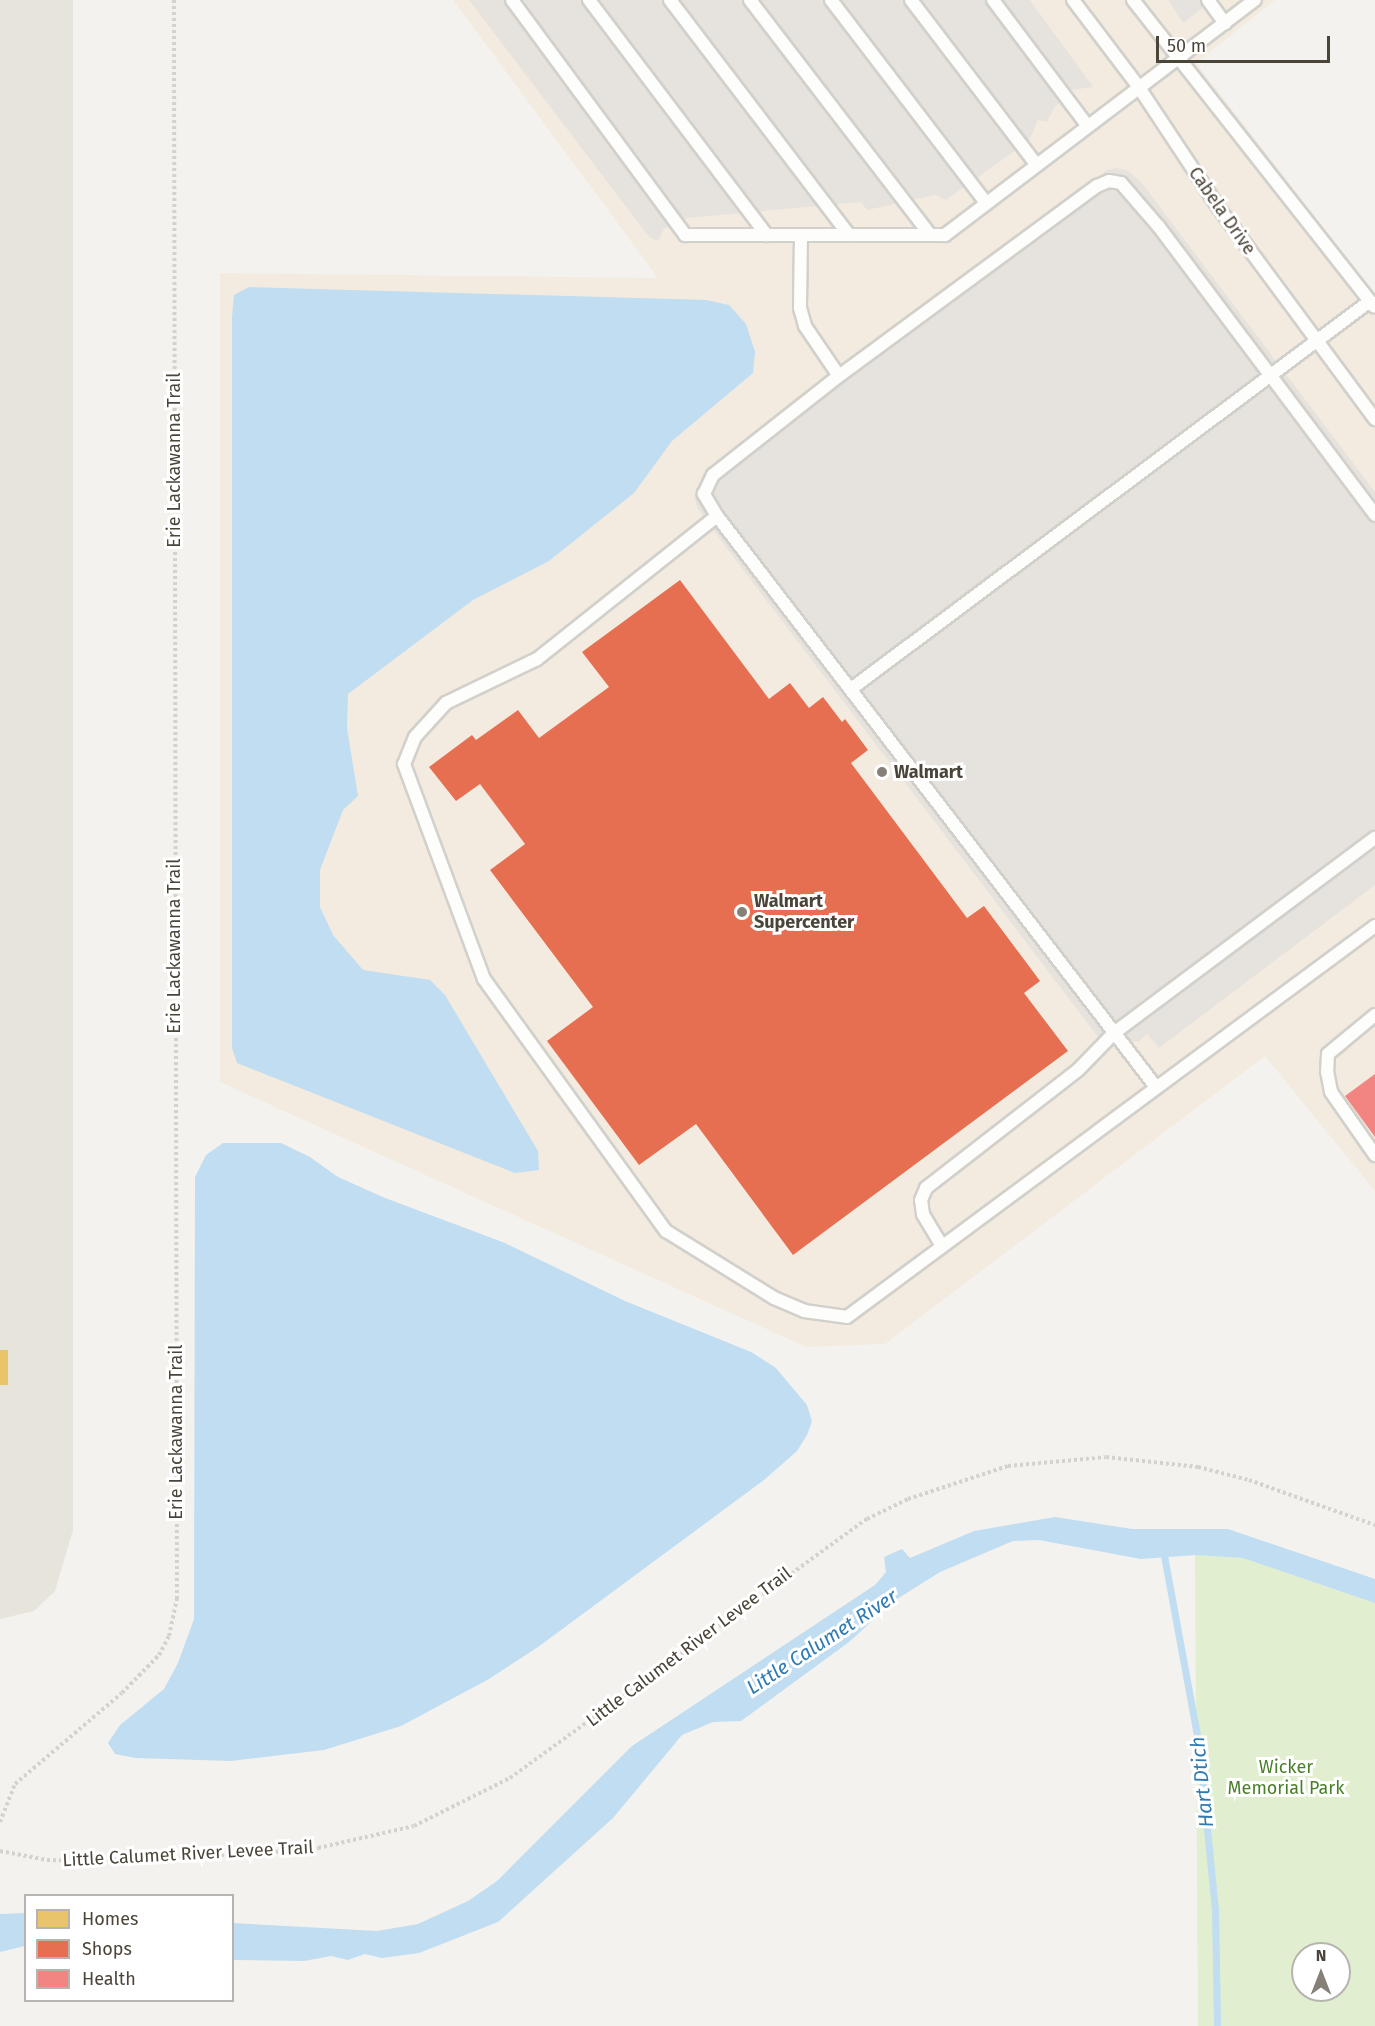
<!DOCTYPE html>
<html>
<head>
<meta charset="utf-8">
<style>
	body { margin:0 }
	#map { position:relative; width:1375px; height:2026px; overflow:hidden; background:#f4f2ee; font-family:"Fira Sans",sans-serif }
	div>[style] { position:absolute }
	[style*='--x'] { left:calc(var(--x)*1px); top:calc(var(--y)*1px); width:calc(var(--w)*1px); rotate:calc(var(--a)*1deg) }
	.residential>* { inset:0; background:#e7e4dc }
	.commercial>* { inset:0; background:#f3ebdf }
	.green>* { inset:0; background:#e1eecf }
	.parking>* { inset:0; background:#e6e3df }
	.water>* { inset:0; background:#c0ddf1 }
	.homes>* { inset:0; background:#e9c46a; transform-origin:0 0 }
	.shops>* { inset:0; background:#e76f51 }
	.health>* { inset:0; background:#f28482 }
	.stream>* { height:7px; margin:-3.5px; padding:0 3.5px; transform-origin:3.5px; border-radius:3.5px; background:#c0ddf1 }
	.path>* { height:4px; margin-top:-2px; transform-origin:0; background:repeating-linear-gradient(90deg,#d3d2cc 0 3px,transparent 0 6px) }
	.roads { filter:drop-shadow(2px 0 #d2d0cb) drop-shadow(-2px 0 #d2d0cb) drop-shadow(0 2px #d2d0cb) drop-shadow(0 -2px #d2d0cb) }
	.lane>* { height:12px; margin:-6px; padding:0 6px; transform-origin:6px; border-radius:6px; background:#fdfdfc }
	.dots>* { width:16px; height:16px; translate:-50% -50%; box-sizing:border-box; border:3px solid #fff; border-radius:50% }
	span { translate:-50% -50%; white-space:nowrap; text-align:center; line-height:1.15; -webkit-text-stroke:6px #fff; paint-order:stroke }
	.street-label { font-size:18px; color:#4b4439 }
	.poi-label { font-size:18px; color:#4b4439; font-weight:700 }
	.left { translate:0 -50%; text-align:left }
	.park-label { font-size:18px; color:#4a7f2a }
	.water-label { font-size:20px; color:#2e7ab2; font-style:italic }
	.legend { position:absolute; left:24px; top:1894px; width:210px; height:108px; box-sizing:border-box; background:#fff; border:2px solid #b7b4b0; margin:0; padding:8px 10px; list-style:none; font-size:18px; color:#4b4439 }
	.legend li { display:flex; align-items:center; gap:12px; height:30px }
	.legend b { width:30px; border:2px solid #b7b4b0 }
	.north { position:absolute; left:1291px; top:1942px; width:60px; height:60px; box-sizing:border-box; background:#fff; border:2px solid #b7b4b0; border-radius:50%; rotate:0deg; font-size:16px; font-weight:700; line-height:24px; text-align:center; color:#4b4439 }
	.north::after { content:''; display:block; margin:auto; width:21px; height:27px; background:#868178; clip-path:polygon(50% 0,100% 100%,50% 72%,0 100%) }
	.scale { position:absolute; left:1156px; top:36px; width:174px; height:27px; box-sizing:border-box; border:3px solid #4b4439; border-top:0; padding-left:8px; font-size:18px; line-height:21px; white-space:nowrap; color:#4b4439; -webkit-text-stroke:4px #fff; paint-order:stroke }
</style>
</head>
<body>
<div id="map">
	<div class="residential">
		<i style="clip-path:polygon(0 0,73px 0,73px 1530px,55px 1591px,34px 1611px,0 1619px)"></i>
	</div>
	<div class="commercial">
		<i style="clip-path:polygon(453px 0,1275px 0,1196px 63px,1375px 294px,1375px 1191px,1265px 1056px,885px 1344px,806px 1347px,220px 1082px,220px 273px,658px 278px)"></i>
	</div>
	<div class="green">
		<i style="clip-path:polygon(evenodd,1195px 1555px,1243px 1558px,1375px 1603px,1375px 2026px,1198px 2026px,1195px 1555px,1303px 1954px,1339px 1954px,1339px 1990px,1303px 1990px,1303px 1954px)"></i>
	</div>
	<div class="parking">
		<i style="clip-path:polygon(469px 0,1030px 0,1093px 87px,1071px 90px,1054px 108px,1047px 122px,1038px 120px,1029px 141px,946px 200px,935px 195px,867px 210px,861px 202px,687px 218px,664px 229px,658px 241px,649px 237px)"></i>
		<i style="clip-path:polygon(1168px 0,1213px 0,1183px 23px)"></i>
		<i style="clip-path:polygon(1116px 168px,1127px 170px,1141px 182px,1375px 492px,1375px 885px,1159px 1048px,1147px 1034px,1138px 1042px,1098px 1037px,726px 547px,697px 507px,694px 496px,703px 474px,1107px 170px)"></i>
	</div>
	<div class="water">
		<i style="clip-path:polygon(249px 287px,706px 300px,729px 305px,746px 324px,755px 352px,753px 373px,672px 441px,634px 493px,549px 561px,473px 600px,348px 694px,347px 728px,358px 796px,343px 810px,320px 870px,320px 907px,333px 935px,363px 970px,430px 980px,445px 995px,538px 1151px,539px 1170px,515px 1173px,237px 1063px,232px 1048px,232px 317px,234px 295px)"></i>
		<i style="clip-path:polygon(223px 1143px,281px 1143px,310px 1157px,338px 1177px,385px 1198px,505px 1243px,625px 1301px,751px 1352px,776px 1368px,807px 1405px,812px 1421px,807px 1435px,797px 1451px,764px 1480px,538px 1647px,489px 1679px,401px 1726px,324px 1750px,231px 1761px,136px 1758px,115px 1754px,108px 1743px,120px 1725px,164px 1689px,178px 1663px,194px 1619px,195px 1177px,206px 1155px)"></i>
		<i style="clip-path:polygon(1055px 1517px,1132px 1529px,1228px 1529px,1375px 1579px,1375px 1603px,1243px 1558px,1195px 1555px,1141px 1559px,1039px 1540px,1013px 1541px,940px 1572px,894px 1601px,849px 1642px,741px 1721px,713px 1722px,682px 1735px,613px 1818px,498px 1922px,419px 1953px,382px 1958px,365px 1954px,348px 1960px,331px 1956px,304px 1961px,233px 1960px,233px 1923px,377px 1931px,418px 1924px,468px 1901px,497px 1881px,632px 1746px,875px 1585px,886px 1572px,884px 1557px,902px 1549px,910px 1558px,974px 1531px)"></i>
		<i style="clip-path:polygon(25px 1913px,25px 1946px,0 1952px,0 1914px)"></i>
	</div>
	<div class="homes">
		<i style="left:0;top:1350px;width:8px;height:35px"></i>
	</div>
	<div class="shops">
		<i style="clip-path:polygon(680px 580px,769px 699px,790px 683px,809px 708px,823px 697px,842px 722px,845px 719px,868px 750px,851px 763px,967px 918px,984px 906px,1040px 981px,1024px 993px,1068px 1051px,793px 1255px,696px 1124px,639px 1165px,547px 1041px,593px 1007px,490px 870px,525px 844px,480px 784px,456px 801px,429px 767px,472px 735px,476px 740px,518px 710px,539px 738px,609px 687px,582px 652px)"></i>
	</div>
	<div class="health">
		<i style="clip-path:polygon(1375px 1074px,1375px 1137px,1345px 1096px)"></i>
	</div>
	<div class="stream">
		<i style="--x:1163;--y:1550;--w:200;--a:79.6"></i>
		<i style="--x:1199;--y:1747;--w:163;--a:84.4"></i>
		<i style="--x:1215;--y:1909;--w:117;--a:89"></i>
	</div>
	<div class="path">
		<i style="--x:0;--y:1822;--w:41;--a:-68.5"></i>
		<i style="--x:15;--y:1784;--w:140;--a:-40.4"></i>
		<i style="--x:122;--y:1693;--w:53;--a:-45.8"></i>
		<i style="--x:159;--y:1655;--w:21;--a:-62"></i>
		<i style="--x:169;--y:1636;--w:38;--a:-78"></i>
		<i style="--x:177;--y:1599;--w:1599;--a:-90.11"></i>
		<i style="--x:0;--y:1851;--w:48;--a:10.8"></i>
		<i style="--x:47;--y:1860;--w:42;--a:1.4"></i>
		<i style="--x:89;--y:1861;--w:174;--a:-2.6"></i>
		<i style="--x:263;--y:1853;--w:55;--a:-5.2"></i>
		<i style="--x:318;--y:1848;--w:98;--a:-12.9"></i>
		<i style="--x:414;--y:1826;--w:107;--a:-26.6"></i>
		<i style="--x:510;--y:1778;--w:441;--a:-36"></i>
		<i style="--x:867;--y:1519;--w:46;--a:-26"></i>
		<i style="--x:908;--y:1499;--w:105;--a:-18.3"></i>
		<i style="--x:1008;--y:1466;--w:98;--a:-5.2"></i>
		<i style="--x:1106;--y:1457;--w:93;--a:6.2"></i>
		<i style="--x:1198;--y:1467;--w:53;--a:14.3"></i>
		<i style="--x:1249;--y:1480;--w:134;--a:19.7"></i>
	</div>
	<div class="roads">
		<div class="lane">
			<i style="--x:512;--y:0;--w:292;--a:53.6"></i>
			<i style="--x:685;--y:235;--w:260;--a:0"></i>
			<i style="--x:945;--y:235;--w:389;--a:-37.2"></i>
			<i style="--x:589;--y:0;--w:295;--a:52.9"></i>
			<i style="--x:670;--y:0;--w:295;--a:52.7"></i>
			<i style="--x:750;--y:0;--w:296;--a:52.5"></i>
			<i style="--x:831;--y:0;--w:255;--a:52.6"></i>
			<i style="--x:911;--y:0;--w:206;--a:52.7"></i>
			<i style="--x:993;--y:0;--w:156;--a:53.1"></i>
			<i style="--x:1073;--y:0;--w:108;--a:52.9"></i>
			<i style="--x:1138;--y:86;--w:145;--a:56.5"></i>
			<i style="--x:1218;--y:207;--w:264;--a:53.5"></i>
			<i style="--x:1133;--y:0;--w:390;--a:51.8"></i>
			<i style="--x:1208;--y:0;--w:29;--a:54"></i>
			<i style="--x:801;--y:235;--w:73;--a:90.8"></i>
			<i style="--x:800;--y:308;--w:19;--a:74"></i>
			<i style="--x:805;--y:326;--w:60;--a:55.8"></i>
			<i style="--x:717;--y:516;--w:230;--a:141.5"></i>
			<i style="--x:537;--y:659;--w:101;--a:154.2"></i>
			<i style="--x:446;--y:703;--w:46;--a:132.4"></i>
			<i style="--x:415;--y:737;--w:29;--a:112"></i>
			<i style="--x:404;--y:764;--w:229;--a:69.6"></i>
			<i style="--x:484;--y:979;--w:311;--a:54.2"></i>
			<i style="--x:666;--y:1231;--w:127;--a:31.8"></i>
			<i style="--x:774;--y:1298;--w:33;--a:23"></i>
			<i style="--x:804;--y:1311;--w:43;--a:7.9"></i>
			<i style="--x:847;--y:1317;--w:657;--a:-36.52"></i>
			<i style="--x:851;--y:689;--w:648;--a:-36.78"></i>
			<i style="--x:1375;--y:1015;--w:61;--a:140.3"></i>
			<i style="--x:1328;--y:1054;--w:17;--a:93"></i>
			<i style="--x:1327;--y:1071;--w:21;--a:79"></i>
			<i style="--x:1331;--y:1092;--w:77;--a:55.1"></i>
			<i style="--x:1156;--y:1087;--w:720;--a:-127.55"></i>
			<i style="--x:717;--y:516;--w:26;--a:-121"></i>
			<i style="--x:704;--y:494;--w:21;--a:-65"></i>
			<i style="--x:713;--y:475;--w:160;--a:-38.2"></i>
			<i style="--x:839;--y:376;--w:320;--a:-36.4"></i>
			<i style="--x:1097;--y:186;--w:13;--a:-23"></i>
			<i style="--x:1109;--y:181;--w:12;--a:9"></i>
			<i style="--x:1121;--y:183;--w:58;--a:49.2"></i>
			<i style="--x:1159;--y:227;--w:360;--a:53.1"></i>
			<i style="--x:942;--y:1246;--w:37;--a:-121"></i>
			<i style="--x:923;--y:1214;--w:14;--a:-98"></i>
			<i style="--x:921;--y:1200;--w:13;--a:-67"></i>
			<i style="--x:926;--y:1188;--w:192;--a:-37.8"></i>
			<i style="--x:1078;--y:1070;--w:52;--a:-45.8"></i>
			<i style="--x:1114;--y:1033;--w:326;--a:-36.8"></i>
		</div>
	</div>
	<div class="dots">
		<i style="left:882px;top:772px;background:#868178"></i>
		<i style="left:742px;top:912px;background:#868178"></i>
	</div>
	<div class="street-label">
		<span style="left:1222px;top:211px;rotate:55deg">Cabela Drive</span>
		<span style="left:174px;top:460px;rotate:-90deg">Erie Lackawanna Trail</span>
		<span style="left:174px;top:946px;rotate:-90deg">Erie Lackawanna Trail</span>
		<span style="left:176px;top:1432px;rotate:-90deg">Erie Lackawanna Trail</span>
		<span style="left:689px;top:1647px;rotate:-37deg">Little Calumet River Levee Trail</span>
		<span style="left:188px;top:1854px;rotate:-3deg">Little Calumet River Levee Trail</span>
	</div>
	<div class="poi-label">
		<span class="left" style="left:894px;top:772px">Walmart</span>
		<span class="left" style="left:754px;top:912px">Walmart<br>Supercenter</span>
	</div>
	<div class="park-label">
		<span style="left:1286px;top:1778px">Wicker<br>Memorial Park</span>
	</div>
	<div class="water-label">
		<span style="left:822px;top:1642px;rotate:-33deg">Little Calumet River</span>
		<span style="left:1202px;top:1782px;rotate:-96deg">Hart Dtich</span>
	</div>
	<ul class="legend">
	<li><b style="height:16px;background:#e9c46a"></b>Homes</li>
	<li><b style="height:16px;background:#e76f51"></b>Shops</li>
	<li><b style="height:16px;background:#f28482"></b>Health</li>
	</ul>
	<div class="north">N</div>
	<div class="scale">50 m</div>
</div>
</body>
</html>
